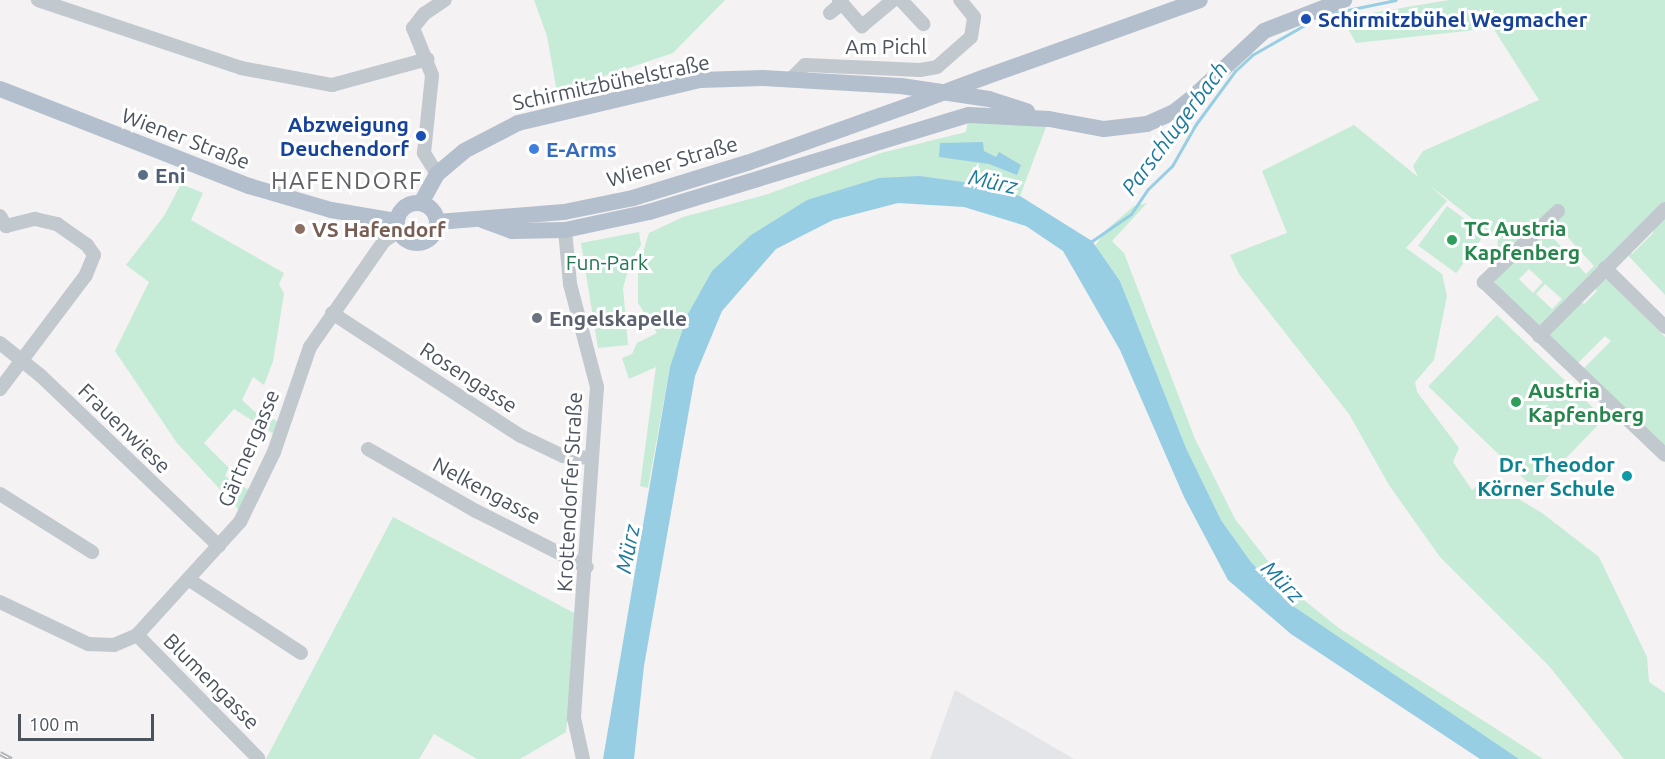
<!DOCTYPE html>
<html>
<head>
<meta charset="utf-8">
<style>
	body { margin:0 }
	#map { position:relative; width:1665px; height:759px; overflow:hidden; background:#f4f2f2; font-family:Ubuntu,sans-serif }
	div>[style] { position:absolute }
	[style*='--x'] { left:calc(var(--x)*1px); top:calc(var(--y)*1px); width:calc(var(--w)*1px); rotate:calc(var(--a)*1deg) }
	.airport>* { inset:0; background:#e4e5e8 }
	.green>* { inset:0; background:#c6ebd7; transform-origin:0 0 }
	.water>* { inset:0; background:#98cee4 }
	.stream>* { height:3px; margin:-1.5px; padding:0 1.5px; transform-origin:1.5px; border-radius:1.5px; background:#98cee4 }
	.minor>* { height:14px; margin:-7px; padding:0 7px; transform-origin:7px; border-radius:7px; background:#c1c8ce }
	.major>* { height:16px; margin:-8px; padding:0 8px; transform-origin:8px; border-radius:8px; background:#b4bfcd }
	.major>.ring { margin:-8px; padding:0; box-sizing:content-box; background:none; border:16px solid #b4bfcd; border-radius:50% }
	.rail>* { height:5px; margin-top:-2.5px; transform-origin:0; background:repeating-linear-gradient(90deg,#fff 0 9px,#b4b6bb 0 18px); box-sizing:border-box; border-block:2px solid #b4b6bb }
	.major-bridge>* { height:16px; margin:-8px; padding:0 8px; transform-origin:8px; border-radius:8px; background:#b4bfcd }
	.dots>* { width:16px; height:16px; translate:-50% -50%; box-sizing:border-box; border:3px solid #fff; border-radius:50% }
	span { translate:-50% -50%; white-space:nowrap; text-align:center; line-height:1.15; -webkit-text-stroke:6px #fff; paint-order:stroke }
	.transit-label { font-size:21px; color:#164399; font-weight:700 }
	.left { translate:0 -50%; text-align:left }
	.right { translate:-100% -50%; text-align:right }
	.street-label { font-size:21px; color:#4b535d }
	.shop-label { font-size:21px; color:#366cbe; font-weight:700 }
	.service-label { font-size:21px; color:#4e5e75; font-weight:700 }
	.leisure-label { font-size:21px; color:#27864d; font-weight:700 }
	.education-label { font-size:21px; color:#785e54; font-weight:700 }
	.park-label { font-size:21px; color:#227854 }
	.worship-label { font-size:21px; color:#5b616d; font-weight:700 }
	.culture-label { font-size:21px; color:#0d838f; font-weight:700 }
	.water-label { font-size:22px; color:#1c799f; font-style:italic }
	.quarter-label { font-size:24px; color:#5f6166; letter-spacing:1.5px }
	.scale { position:absolute; left:18px; top:714px; width:136px; height:27px; box-sizing:border-box; border:3px solid #4b535d; border-top:0; padding-left:8px; font-size:18px; line-height:21px; white-space:nowrap; color:#4b535d; -webkit-text-stroke:4px #fff; paint-order:stroke }
</style>
</head>
<body>
<div id="map">
	<div class="airport">
		<i style="clip-path:polygon(955px 690px,1074px 759px,930px 759px)"></i>
	</div>
	<div class="green">
		<i style="clip-path:polygon(534px 0,725px 0,673px 53px,557px 92px,547px 36px)"></i>
		<i style="clip-path:polygon(evenodd,1449px 0,1665px 0,1665px 204px,1543px 330px,1495px 284px,1498px 239px,1428px 184px,1447px 201px,1406px 248px,1442px 274px,1447px 296px,1434px 360px,1415px 382px,1417px 392px,1459px 448px,1453px 462px,1472px 490px,1487px 480px,1542px 513px,1599px 557px,1647px 657px,1649px 682px,1665px 693px,1665px 759px,1624px 759px,1549px 666px,1440px 557px,1389px 485px,1349px 414px,1239px 274px,1230px 255px,1287px 233px,1262px 171px,1354px 125px,1418px 177px,1413px 166px,1423px 151px,1539px 100px,1493px 28px,1356px 43px,1342px 18px,1449px 0,1562px 231px,1594px 266px,1586px 274px,1554px 239px,1562px 231px,1449px 0,1529px 269px,1543px 282px,1533px 293px,1519px 279px,1529px 269px,1449px 0,1545px 284px,1562px 299px,1552px 309px,1536px 294px,1545px 284px)"></i>
		<i style="clip-path:polygon(969px 115px,1049px 119px,1020px 196px,972px 183px,920px 176px,807px 200px,670px 367px,648px 488px,640px 486px,656px 367px,629px 379px,622px 358px,632px 354px,637px 343px,657px 333px,638px 303px,638px 268px,649px 233px,683px 217px,765px 195px,881px 153px,966px 132px)"></i>
		<i style="clip-path:polygon(181px 184px,203px 193px,191px 220px,284px 273px,279px 284px,284px 294px,273px 361px,264px 385px,253px 377px,242px 400px,255px 412px,282px 423px,277px 436px,234px 409px,204px 443px,229px 468px,225px 476px,249px 490px,239px 510px,177px 443px,115px 351px,149px 282px,126px 265px,164px 216px)"></i>
		<i style="clip-path:polygon(1147px 203px,1112px 241px,1124px 253px,1195px 439px,1235px 519px,1289px 588px,1340px 629px,1543px 759px,1519px 759px,1350px 648px,1290px 604px,1251px 562px,1221px 520px,1186px 448px,1120px 281px,1095px 246px,1106px 230px,1134px 206px)"></i>
		<i style="left:1447px;top:206px;width:47px;height:49px;rotate:36deg"></i>
		<i style="clip-path:polygon(1665px 212px,1665px 295px,1625px 252px,1627px 250px,1632px 254px,1653px 233px,1655px 222px)"></i>
		<i style="clip-path:polygon(639px 232px,641px 245px,630px 263px,623px 288px,628px 345px,598px 348px,581px 243px)"></i>
		<i style="clip-path:polygon(1603px 275px,1665px 337px,1665px 449px,1582px 370px,1611px 341px,1605px 336px,1576px 365px,1546px 336px,1579px 300px,1584px 304px,1597px 291px,1592px 286px)"></i>
		<i style="left:1497px;top:315px;width:149px;height:99px;rotate:44deg"></i>
		<i style="clip-path:polygon(393px 517px,578px 615px,566px 732px,520px 759px,477px 759px,434px 734px,419px 759px,266px 759px)"></i>
	</div>
	<div class="water">
		<i style="clip-path:polygon(983px 142px,984px 151px,996px 157px,999px 152px,1021px 165px,1017px 175px,989px 164px,939px 157px,940px 143px)"></i>
		<i style="clip-path:polygon(920px 176px,972px 183px,1020px 196px,1092px 241px,1120px 281px,1186px 448px,1221px 520px,1251px 562px,1290px 604px,1519px 759px,1480px 759px,1291px 634px,1228px 580px,1184px 497px,1120px 350px,1063px 251px,1026px 226px,964px 207px,898px 203px,833px 220px,776px 249px,722px 311px,695px 376px,644px 666px,634px 759px,603px 759px,670px 367px,688px 314px,712px 271px,751px 235px,807px 200px,879px 178px)"></i>
	</div>
	<div class="stream">
		<i style="--x:1333;--y:13;--w:64;--a:-11.7"></i>
		<i style="--x:1089;--y:243;--w:51;--a:-34.6"></i>
		<i style="--x:1131;--y:214;--w:30;--a:-56"></i>
		<i style="--x:1148;--y:189;--w:33;--a:-44"></i>
		<i style="--x:1172;--y:166;--w:48;--a:-60.3"></i>
		<i style="--x:1196;--y:124;--w:66;--a:-53.7"></i>
		<i style="--x:1235;--y:71;--w:23;--a:-43"></i>
		<i style="--x:1252;--y:55;--w:64;--a:-29.7"></i>
	</div>
	<div class="minor">
		<i style="--x:38;--y:0;--w:214;--a:18.5"></i>
		<i style="--x:241;--y:68;--w:93;--a:10.6"></i>
		<i style="--x:332;--y:85;--w:99;--a:-15.2"></i>
		<i style="--x:839;--y:0;--w:35;--a:49"></i>
		<i style="--x:862;--y:26;--w:40;--a:-40"></i>
		<i style="--x:901;--y:0;--w:33;--a:47"></i>
		<i style="--x:830;--y:13;--w:16;--a:-40"></i>
		<i style="--x:790;--y:80;--w:21;--a:-45"></i>
		<i style="--x:805;--y:65;--w:115;--a:2.5"></i>
		<i style="--x:920;--y:70;--w:17;--a:-10"></i>
		<i style="--x:937;--y:67;--w:45;--a:-41.4"></i>
		<i style="--x:971;--y:37;--w:20;--a:-81"></i>
		<i style="--x:974;--y:17;--w:22;--a:-129"></i>
		<i style="--x:437;--y:174;--w:25;--a:-122"></i>
		<i style="--x:424;--y:153;--w:78;--a:-84.1"></i>
		<i style="--x:432;--y:75;--w:51;--a:-112"></i>
		<i style="--x:413;--y:28;--w:18;--a:-52"></i>
		<i style="--x:424;--y:14;--w:25;--a:-34"></i>
		<i style="--x:1558;--y:211;--w:103;--a:136.2"></i>
		<i style="--x:1484;--y:282;--w:250;--a:43.7"></i>
		<i style="--x:0;--y:216;--w:12;--a:59"></i>
		<i style="--x:6;--y:226;--w:30;--a:-14"></i>
		<i style="--x:35;--y:219;--w:23;--a:13"></i>
		<i style="--x:57;--y:224;--w:37;--a:35"></i>
		<i style="--x:87;--y:245;--w:12;--a:55"></i>
		<i style="--x:94;--y:255;--w:22;--a:112"></i>
		<i style="--x:86;--y:275;--w:143;--a:127"></i>
		<i style="--x:565;--y:230;--w:54;--a:84.7"></i>
		<i style="--x:570;--y:284;--w:106;--a:75.3"></i>
		<i style="--x:597;--y:387;--w:332;--a:94"></i>
		<i style="--x:574;--y:718;--w:42;--a:77.6"></i>
		<i style="--x:1605;--y:268;--w:84;--a:44.5"></i>
		<i style="--x:332;--y:313;--w:225;--a:33.1"></i>
		<i style="--x:521;--y:436;--w:47;--a:25.5"></i>
		<i style="--x:563;--y:456;--w:28;--a:4"></i>
		<i style="--x:1539;--y:336;--w:179;--a:-45.2"></i>
		<i style="--x:0;--y:343;--w:53;--a:38.8"></i>
		<i style="--x:41;--y:376;--w:246;--a:43.7"></i>
		<i style="--x:368;--y:449;--w:125;--a:29.9"></i>
		<i style="--x:476;--y:511;--w:124;--a:26.8"></i>
		<i style="--x:0;--y:494;--w:109;--a:32.2"></i>
		<i style="--x:188;--y:579;--w:135;--a:33.2"></i>
		<i style="--x:0;--y:602;--w:98;--a:25.5"></i>
		<i style="--x:88;--y:644;--w:26;--a:2"></i>
		<i style="--x:114;--y:645;--w:25;--a:-23"></i>
		<i style="--x:137;--y:635;--w:153;--a:-47.7"></i>
		<i style="--x:240;--y:522;--w:78;--a:-64.1"></i>
		<i style="--x:274;--y:452;--w:111;--a:-71.1"></i>
		<i style="--x:310;--y:347;--w:129;--a:-55.1"></i>
		<i style="--x:384;--y:241;--w:18;--a:-34"></i>
		<i style="--x:137;--y:635;--w:173;--a:45.5"></i>
	</div>
	<div class="major">
		<i style="--x:985;--y:77;--w:228;--a:-19.7"></i>
		<i style="--x:0;--y:89;--w:267;--a:21.3"></i>
		<i style="--x:249;--y:186;--w:85;--a:16.3"></i>
		<i style="--x:331;--y:210;--w:67;--a:9.5"></i>
		<i class="ring" style="left:397px;top:203px;width:24px;height:24px"></i>
		<i style="--x:421;--y:203;--w:33;--a:-61"></i>
		<i style="--x:437;--y:174;--w:35;--a:-40"></i>
		<i style="--x:464;--y:151;--w:61;--a:-27.4"></i>
		<i style="--x:518;--y:123;--w:187;--a:-13.3"></i>
		<i style="--x:700;--y:80;--w:63;--a:-1.8"></i>
		<i style="--x:763;--y:78;--w:138;--a:3.3"></i>
		<i style="--x:901;--y:86;--w:89;--a:8.4"></i>
		<i style="--x:989;--y:99;--w:40;--a:18"></i>
		<i style="--x:482;--y:220;--w:32;--a:20"></i>
		<i style="--x:512;--y:231;--w:53;--a:-1.1"></i>
		<i style="--x:565;--y:230;--w:86;--a:-12.1"></i>
		<i style="--x:649;--y:212;--w:334;--a:-16.9"></i>
		<i style="--x:969;--y:115;--w:80;--a:2.9"></i>
		<i style="--x:1049;--y:119;--w:56;--a:10.3"></i>
		<i style="--x:1104;--y:129;--w:43;--a:-6.6"></i>
		<i style="--x:1147;--y:124;--w:30;--a:-24"></i>
		<i style="--x:1174;--y:112;--w:23;--a:-38"></i>
		<i style="--x:1192;--y:98;--w:98;--a:-42.9"></i>
		<i style="--x:1264;--y:31;--w:86;--a:-21.2"></i>
		<i style="--x:437;--y:222;--w:127;--a:-4.5"></i>
		<i style="--x:564;--y:212;--w:70;--a:-11.5"></i>
		<i style="--x:633;--y:198;--w:119;--a:-17.1"></i>
		<i style="--x:747;--y:163;--w:173;--a:-19.6"></i>
	</div>
	<div class="rail">
		<i style="--x:0;--y:753;--w:13;--a:27"></i>
	</div>
	<div class="major-bridge">
		<i style="--x:910;--y:105;--w:80;--a:-20.5"></i>
	</div>
	<div class="dots">
		<i style="left:1306px;top:19px;background:#1a4fb4"></i>
		<i style="left:421px;top:136px;background:#1a4fb4"></i>
		<i style="left:534px;top:149px;background:#3f7fe0"></i>
		<i style="left:143px;top:175px;background:#5c6f8a"></i>
		<i style="left:300px;top:229px;background:#8d6e63"></i>
		<i style="left:1452px;top:240px;background:#2e9e5b"></i>
		<i style="left:537px;top:318px;background:#6b7280"></i>
		<i style="left:1516px;top:402px;background:#2e9e5b"></i>
		<i style="left:1627px;top:476px;background:#0f9aa8"></i>
	</div>
	<div class="transit-label">
		<span class="left" style="left:1318px;top:19px">Schirmitzbühel Wegmacher</span>
		<span class="right" style="left:409px;top:136px">Abzweigung<br>Deuchendorf</span>
	</div>
	<div class="street-label">
		<span style="left:886px;top:46px">Am Pichl</span>
		<span style="left:611px;top:82px;rotate:-12deg">Schirmitzbühelstraße</span>
		<span style="left:186px;top:138px;rotate:21deg">Wiener Straße</span>
		<span style="left:672px;top:161px;rotate:-16deg">Wiener Straße</span>
		<span style="left:469px;top:377px;rotate:33deg">Rosengasse</span>
		<span style="left:125px;top:428px;rotate:44deg">Frauenwiese</span>
		<span style="left:248px;top:448px;rotate:-67deg">Gärtnergasse</span>
		<span style="left:487px;top:490px;rotate:28deg">Nelkengasse</span>
		<span style="left:569px;top:492px;rotate:-87deg">Krottendorfer Straße</span>
		<span style="left:212px;top:681px;rotate:45deg">Blumengasse</span>
	</div>
	<div class="shop-label">
		<span class="left" style="left:546px;top:149px">E-Arms</span>
	</div>
	<div class="service-label">
		<span class="left" style="left:155px;top:175px">Eni</span>
	</div>
	<div class="leisure-label">
		<span class="left" style="left:1464px;top:240px">TC Austria<br>Kapfenberg</span>
		<span class="left" style="left:1528px;top:402px">Austria<br>Kapfenberg</span>
	</div>
	<div class="education-label">
		<span class="left" style="left:312px;top:229px">VS Hafendorf</span>
	</div>
	<div class="park-label">
		<span style="left:607px;top:262px">Fun-Park</span>
	</div>
	<div class="worship-label">
		<span class="left" style="left:549px;top:318px">Engelskapelle</span>
	</div>
	<div class="culture-label">
		<span class="right" style="left:1615px;top:476px">Dr. Theodor<br>Körner Schule</span>
	</div>
	<div class="water-label">
		<span style="left:1174px;top:128px;rotate:-53deg">Parschlugerbach</span>
		<span style="left:993px;top:181px;rotate:12deg">Mürz</span>
		<span style="left:627px;top:549px;rotate:-79deg">Mürz</span>
		<span style="left:1283px;top:581px;rotate:45deg">Mürz</span>
	</div>
	<div class="quarter-label">
		<span style="left:347px;top:181px">HAFENDORF</span>
	</div>
	<div class="scale">100 m</div>
</div>
</body>
</html>
